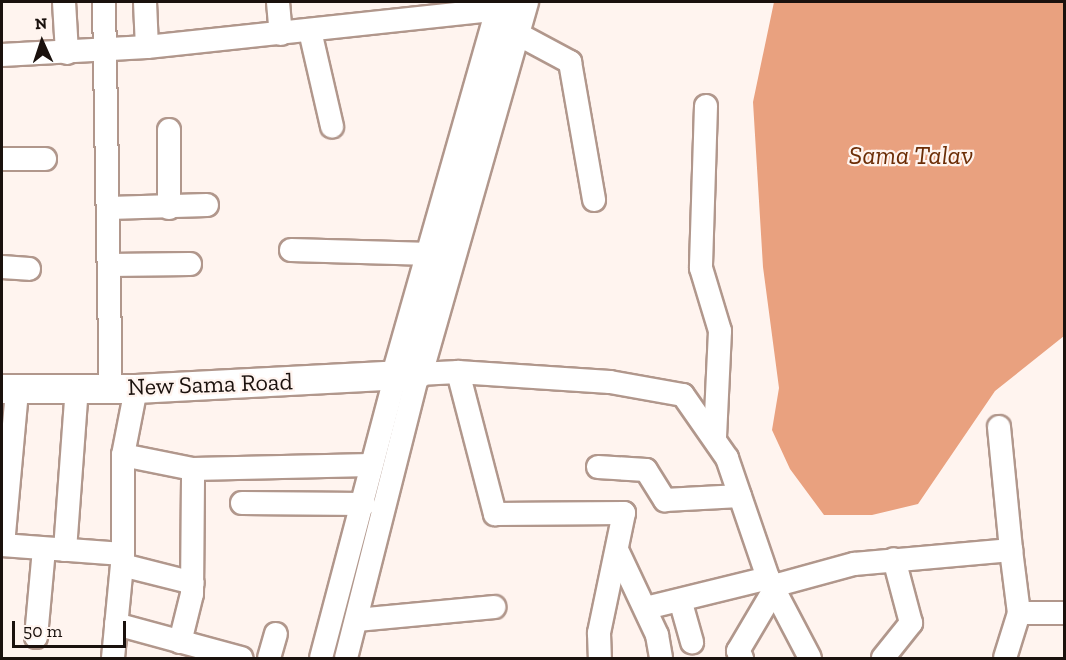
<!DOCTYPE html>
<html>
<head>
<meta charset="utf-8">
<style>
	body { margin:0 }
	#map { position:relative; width:1066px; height:660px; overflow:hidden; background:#fff4ef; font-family:"Zilla Slab",serif }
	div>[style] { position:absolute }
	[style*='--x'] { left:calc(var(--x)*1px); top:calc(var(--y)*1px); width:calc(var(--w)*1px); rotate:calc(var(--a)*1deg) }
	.water>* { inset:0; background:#e9a17f }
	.roads { filter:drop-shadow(2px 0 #b1978c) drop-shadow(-2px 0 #b1978c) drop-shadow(0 2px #b1978c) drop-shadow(0 -2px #b1978c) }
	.minor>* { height:22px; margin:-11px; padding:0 11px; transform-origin:11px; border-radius:11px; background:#fff }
	.major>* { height:28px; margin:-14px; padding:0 14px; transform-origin:14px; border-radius:14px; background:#fff }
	span { translate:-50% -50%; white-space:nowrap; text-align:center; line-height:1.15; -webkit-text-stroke:4.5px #fff4ef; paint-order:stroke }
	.street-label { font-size:24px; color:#1a110d }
	.water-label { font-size:26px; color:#6c2d06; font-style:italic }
	.frame { position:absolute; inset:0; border:3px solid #1a110d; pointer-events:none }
	.north { position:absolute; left:12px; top:12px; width:60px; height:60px; -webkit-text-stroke:4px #fff4ef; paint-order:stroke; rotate:357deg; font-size:16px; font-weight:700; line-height:24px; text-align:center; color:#1a110d }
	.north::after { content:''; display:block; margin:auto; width:21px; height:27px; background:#1a110d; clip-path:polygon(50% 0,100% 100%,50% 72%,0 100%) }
	.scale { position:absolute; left:12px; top:621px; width:114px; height:27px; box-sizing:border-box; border:3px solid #1a110d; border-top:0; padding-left:8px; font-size:18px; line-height:21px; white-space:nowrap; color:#1a110d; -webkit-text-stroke:4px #fff4ef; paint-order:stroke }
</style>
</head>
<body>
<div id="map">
	<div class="water">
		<i style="clip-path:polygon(774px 2px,1064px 2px,1064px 336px,995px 391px,918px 504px,872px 515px,824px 515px,790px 469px,772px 430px,779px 388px,763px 267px,753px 102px)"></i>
	</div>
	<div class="roads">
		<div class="minor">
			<i style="--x:64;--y:2;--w:51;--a:86.6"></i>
			<i style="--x:104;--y:2;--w:386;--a:89"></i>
			<i style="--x:145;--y:2;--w:45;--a:87.5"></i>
			<i style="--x:278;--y:2;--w:32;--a:85"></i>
			<i style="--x:310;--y:31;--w:98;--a:77"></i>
			<i style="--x:514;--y:32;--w:64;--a:28.2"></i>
			<i style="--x:570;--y:62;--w:140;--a:80.1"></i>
			<i style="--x:2;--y:55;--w:145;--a:-3.2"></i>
			<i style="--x:147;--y:47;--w:369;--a:-6.1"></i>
			<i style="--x:706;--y:106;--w:162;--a:91.8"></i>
			<i style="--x:701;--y:268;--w:66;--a:73.2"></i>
			<i style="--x:720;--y:331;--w:108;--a:92.7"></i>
			<i style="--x:2;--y:159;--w:43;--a:0"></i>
			<i style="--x:109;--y:208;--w:98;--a:-1.8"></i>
			<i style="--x:169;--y:208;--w:78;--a:-90"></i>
			<i style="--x:291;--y:250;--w:140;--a:1.6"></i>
			<i style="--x:109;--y:265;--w:81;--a:-0.7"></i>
			<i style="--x:2;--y:267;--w:27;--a:4"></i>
			<i style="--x:458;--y:372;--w:147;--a:75.4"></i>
			<i style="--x:495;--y:514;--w:129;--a:-0.4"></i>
			<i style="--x:624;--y:513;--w:123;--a:101.8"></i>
			<i style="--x:599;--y:633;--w:25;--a:88"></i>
			<i style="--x:999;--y:427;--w:124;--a:84.4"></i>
			<i style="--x:123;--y:455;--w:71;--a:11.3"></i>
			<i style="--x:193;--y:469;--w:178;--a:-1.3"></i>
			<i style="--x:598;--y:467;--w:48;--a:3.6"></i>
			<i style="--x:646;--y:470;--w:36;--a:58"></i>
			<i style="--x:665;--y:500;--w:75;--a:-3.1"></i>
			<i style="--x:242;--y:503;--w:122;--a:0.5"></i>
			<i style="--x:2;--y:545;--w:121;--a:4.3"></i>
			<i style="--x:3;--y:545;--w:156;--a:-84.8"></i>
			<i style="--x:65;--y:550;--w:164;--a:-85.8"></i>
			<i style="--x:618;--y:552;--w:92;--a:64.8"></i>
			<i style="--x:657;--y:635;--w:23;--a:80"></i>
			<i style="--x:122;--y:565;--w:73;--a:14.2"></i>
			<i style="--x:681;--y:603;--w:41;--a:74.2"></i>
			<i style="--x:646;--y:608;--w:126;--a:-13.8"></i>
			<i style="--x:1019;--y:613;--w:45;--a:0"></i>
			<i style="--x:357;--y:620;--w:138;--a:-5.4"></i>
			<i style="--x:116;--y:624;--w:130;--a:15.2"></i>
			<i style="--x:36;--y:637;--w:88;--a:-84.8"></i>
			<i style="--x:180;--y:642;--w:49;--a:-76"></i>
			<i style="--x:192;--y:594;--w:125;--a:-89.5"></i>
			<i style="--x:113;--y:658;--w:104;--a:-84.5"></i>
			<i style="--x:123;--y:554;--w:99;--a:-90"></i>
			<i style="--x:123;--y:455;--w:67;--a:-78.9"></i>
			<i style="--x:269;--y:658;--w:25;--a:-74"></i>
			<i style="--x:321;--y:658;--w:293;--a:-75.2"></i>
			<i style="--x:346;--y:658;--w:293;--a:-75.8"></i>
			<i style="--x:418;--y:374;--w:40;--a:-2.9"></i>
			<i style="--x:458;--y:372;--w:152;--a:3.8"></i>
			<i style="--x:610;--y:382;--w:74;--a:10.1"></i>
			<i style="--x:683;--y:395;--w:77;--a:55.1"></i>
			<i style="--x:727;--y:458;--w:127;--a:71.1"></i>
			<i style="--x:768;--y:578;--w:90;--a:62.3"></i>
			<i style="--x:742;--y:658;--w:8;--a:-120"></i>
			<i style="--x:738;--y:651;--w:77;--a:-59.4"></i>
			<i style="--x:777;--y:585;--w:80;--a:-15.3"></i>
			<i style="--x:854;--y:564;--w:158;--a:-5.1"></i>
			<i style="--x:1011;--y:550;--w:64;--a:82.8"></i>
			<i style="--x:1019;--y:613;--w:47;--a:107.3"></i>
			<i style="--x:883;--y:658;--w:45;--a:-51.3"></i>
			<i style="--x:911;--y:623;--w:66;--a:-104.9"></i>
		</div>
		<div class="major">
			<i style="--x:396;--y:375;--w:388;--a:-74.1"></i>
			<i style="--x:2;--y:389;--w:134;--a:0"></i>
			<i style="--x:136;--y:389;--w:282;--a:-3"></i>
			<i style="--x:418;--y:374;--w:387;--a:-74.1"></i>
		</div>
	</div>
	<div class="street-label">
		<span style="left:210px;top:384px;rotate:-2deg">New Sama Road</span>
	</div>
	<div class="water-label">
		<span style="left:911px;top:156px">Sama Talav</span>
	</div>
	<div class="frame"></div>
	<div class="north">N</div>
	<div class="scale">50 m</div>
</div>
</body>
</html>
